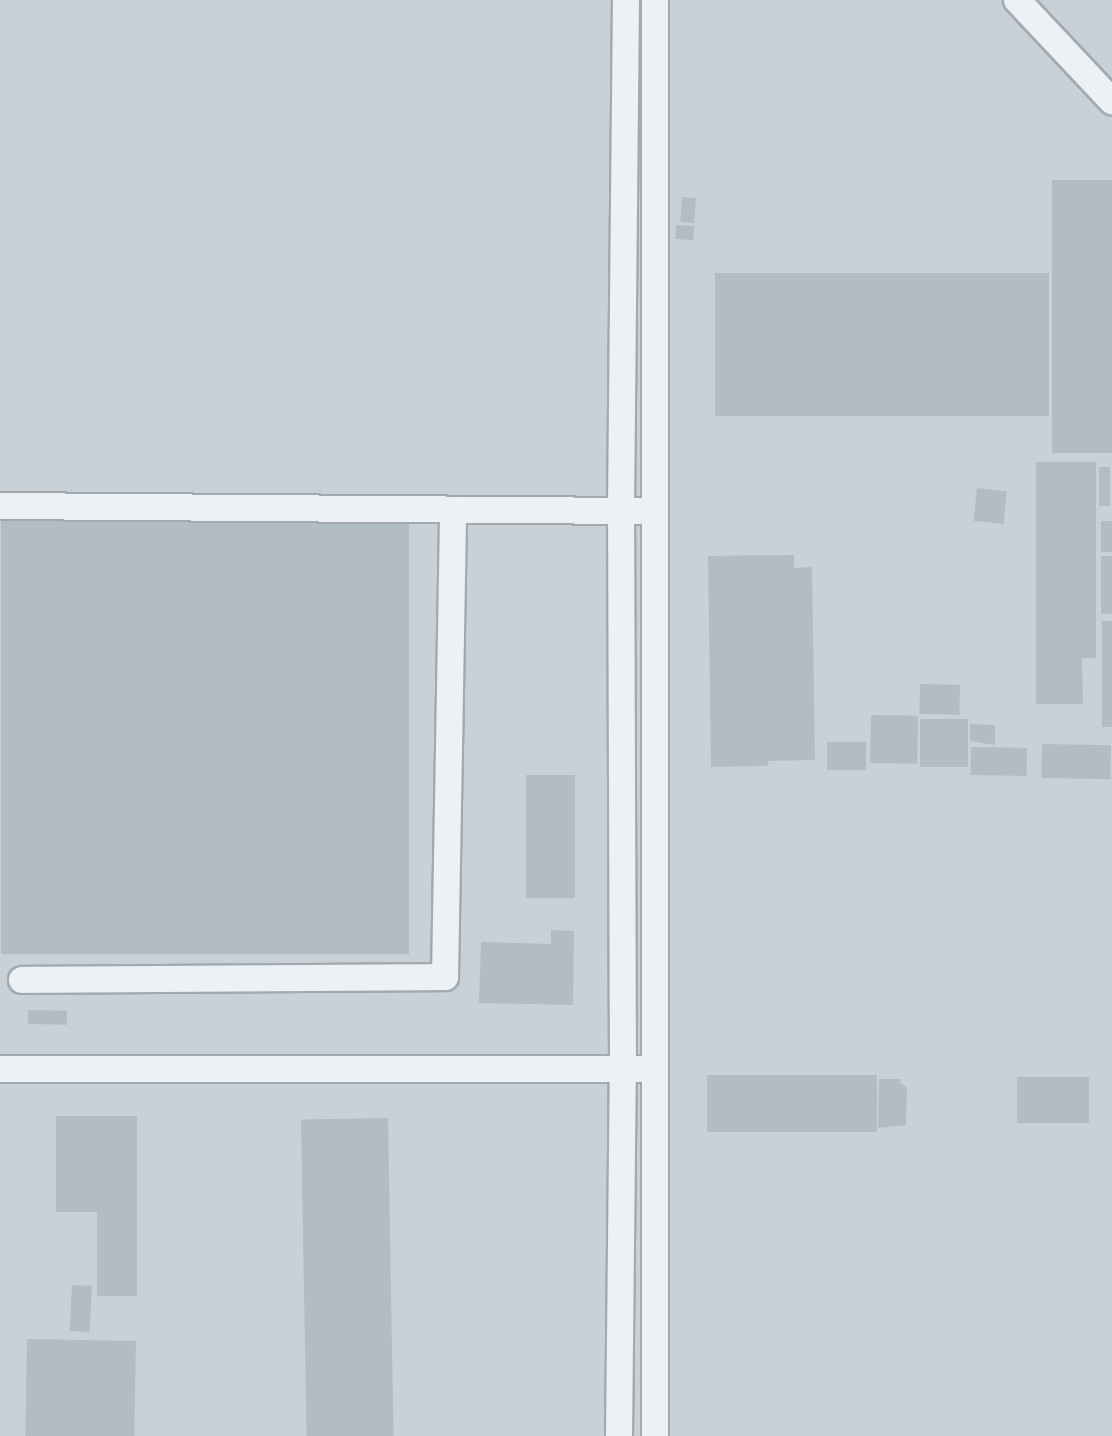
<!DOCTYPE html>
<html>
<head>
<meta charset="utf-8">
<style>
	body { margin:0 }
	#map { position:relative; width:1112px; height:1436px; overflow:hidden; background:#dbe2e6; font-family:"Fira Sans",sans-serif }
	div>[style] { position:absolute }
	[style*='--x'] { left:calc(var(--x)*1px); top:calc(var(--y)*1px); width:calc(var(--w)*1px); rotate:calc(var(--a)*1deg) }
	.built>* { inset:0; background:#c9d1d8; transform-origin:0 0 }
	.building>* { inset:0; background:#b2bcc3; transform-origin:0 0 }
	.roads { filter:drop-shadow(2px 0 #a1aab0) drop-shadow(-2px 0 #a1aab0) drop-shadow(0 2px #a1aab0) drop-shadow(0 -2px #a1aab0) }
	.minor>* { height:26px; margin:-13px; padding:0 13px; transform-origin:13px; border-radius:13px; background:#eef1f4 }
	span { translate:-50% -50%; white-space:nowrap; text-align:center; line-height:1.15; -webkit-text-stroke:5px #eaf0f4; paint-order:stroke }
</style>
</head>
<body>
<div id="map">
	<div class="built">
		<i style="left:0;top:0;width:1112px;height:1436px"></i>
	</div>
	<div class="building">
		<i style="left:1052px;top:180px;width:60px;height:273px"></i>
		<i style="left:682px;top:197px;width:14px;height:25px;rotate:4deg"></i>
		<i style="left:676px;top:225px;width:18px;height:14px;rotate:3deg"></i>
		<i style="left:715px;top:273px;width:334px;height:143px"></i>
		<i style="clip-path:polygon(1036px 462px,1096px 462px,1096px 658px,1082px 658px,1083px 704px,1036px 704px)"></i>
		<i style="left:1099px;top:467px;width:11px;height:39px"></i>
		<i style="left:977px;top:488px;width:30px;height:33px;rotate:6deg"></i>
		<i style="left:1px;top:520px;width:408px;height:434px"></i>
		<i style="left:1101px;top:521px;width:11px;height:31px"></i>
		<i style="clip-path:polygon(794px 555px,794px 568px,812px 567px,815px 760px,768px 761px,768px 766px,711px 767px,708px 556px)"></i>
		<i style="left:1101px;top:556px;width:11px;height:58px"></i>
		<i style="left:1102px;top:621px;width:10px;height:106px"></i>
		<i style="left:920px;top:684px;width:40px;height:30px;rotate:1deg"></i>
		<i style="left:871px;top:715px;width:47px;height:48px;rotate:1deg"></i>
		<i style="left:920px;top:719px;width:48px;height:48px"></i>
		<i style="clip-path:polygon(970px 724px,995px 725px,995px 745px,970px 741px)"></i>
		<i style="left:827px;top:742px;width:39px;height:28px"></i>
		<i style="left:1042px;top:744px;width:69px;height:34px;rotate:1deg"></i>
		<i style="left:971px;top:747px;width:56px;height:28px;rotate:1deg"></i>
		<i style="left:526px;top:775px;width:49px;height:123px"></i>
		<i style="clip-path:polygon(551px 930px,574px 931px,573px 1005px,479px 1003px,481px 942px,551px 944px)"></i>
		<i style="left:28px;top:1010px;width:39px;height:14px;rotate:1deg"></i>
		<i style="left:707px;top:1075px;width:170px;height:57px"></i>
		<i style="left:1017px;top:1077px;width:72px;height:46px"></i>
		<i style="clip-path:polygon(879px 1079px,901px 1079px,900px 1083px,907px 1087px,906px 1125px,878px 1128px)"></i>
		<i style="clip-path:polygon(56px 1116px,137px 1116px,137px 1296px,97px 1296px,97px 1212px,56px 1212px)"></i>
		<i style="left:388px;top:1118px;width:318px;height:87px;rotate:89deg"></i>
		<i style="left:72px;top:1285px;width:20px;height:46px;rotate:3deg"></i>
		<i style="left:27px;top:1339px;width:109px;height:97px;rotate:1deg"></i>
	</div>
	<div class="roads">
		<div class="minor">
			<i style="--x:655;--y:0;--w:1436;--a:90"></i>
			<i style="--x:1017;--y:0;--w:139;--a:46.8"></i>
			<i style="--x:0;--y:506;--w:639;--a:0.45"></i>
			<i style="--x:22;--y:980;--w:423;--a:-0.4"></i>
			<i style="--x:445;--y:977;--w:465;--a:-89"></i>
			<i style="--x:0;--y:1069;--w:639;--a:0"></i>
			<i style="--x:619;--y:1436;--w:367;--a:-89.4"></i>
			<i style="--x:623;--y:1069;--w:560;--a:-90.2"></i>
			<i style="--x:621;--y:509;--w:509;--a:-89.44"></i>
		</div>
	</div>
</div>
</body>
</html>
